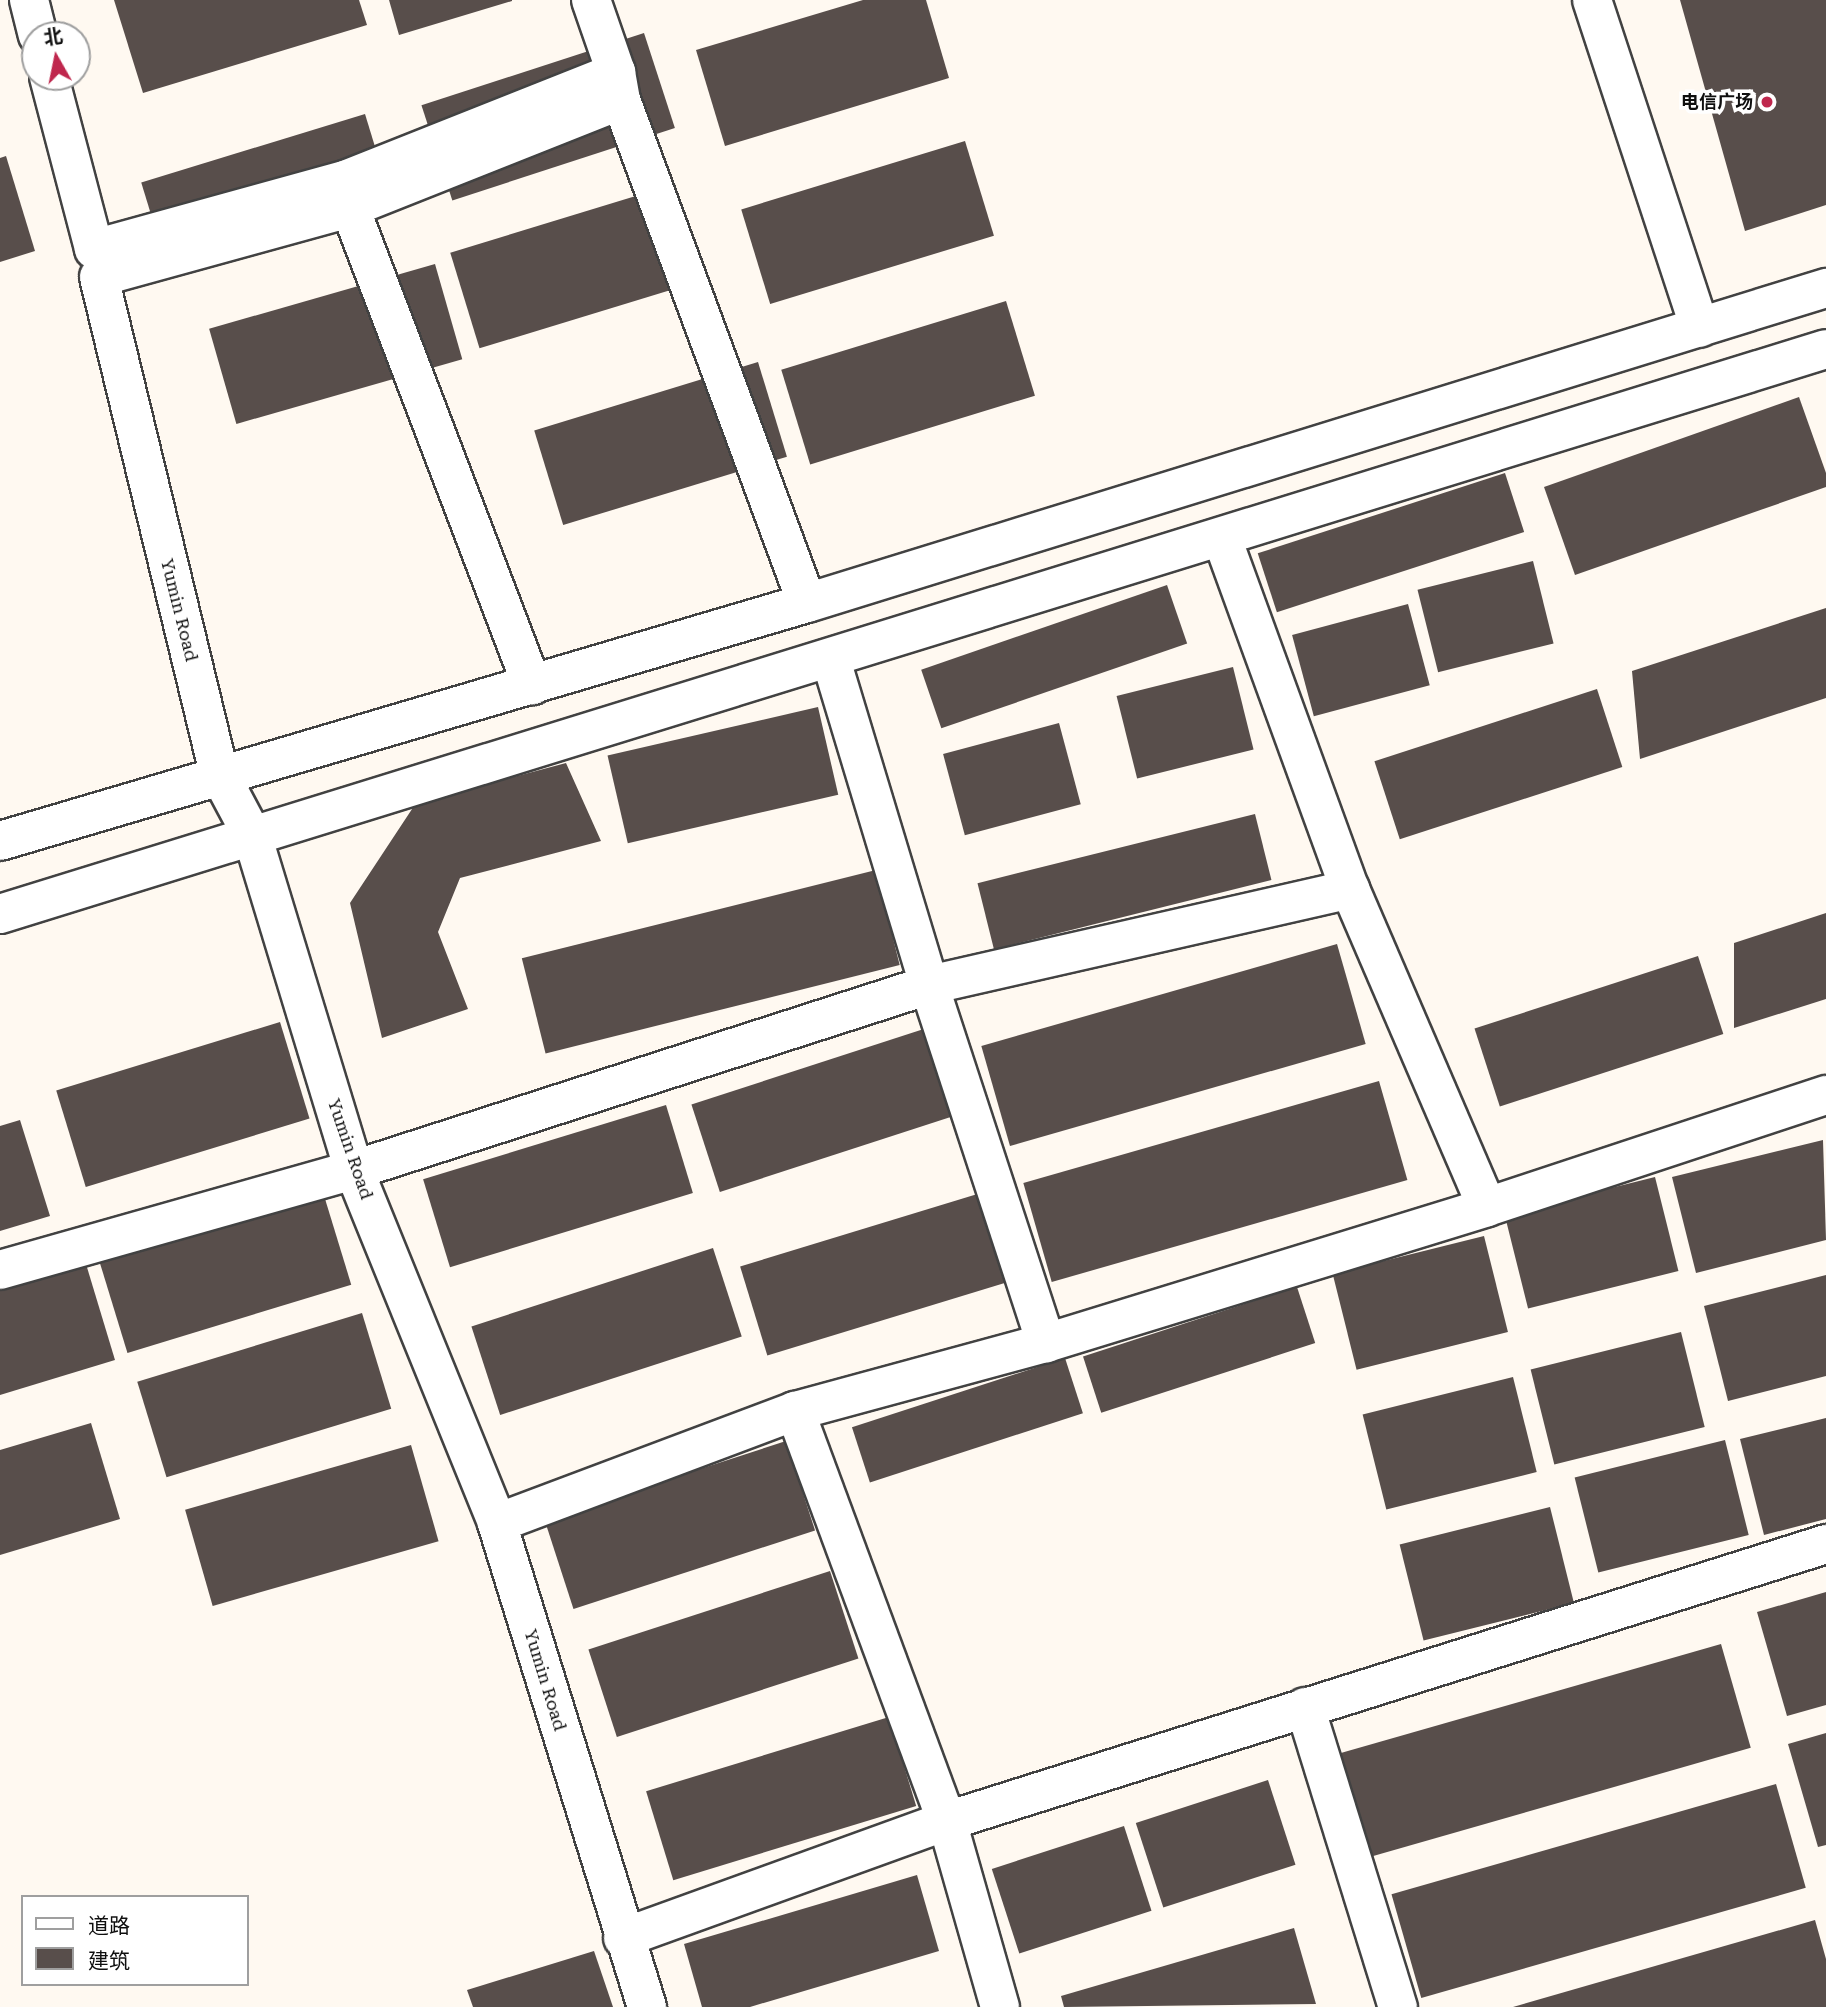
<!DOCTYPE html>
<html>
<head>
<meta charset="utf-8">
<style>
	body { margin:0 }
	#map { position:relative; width:1826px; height:2007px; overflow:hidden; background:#fff9f1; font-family:"Roboto Serif","Noto Sans SC",serif }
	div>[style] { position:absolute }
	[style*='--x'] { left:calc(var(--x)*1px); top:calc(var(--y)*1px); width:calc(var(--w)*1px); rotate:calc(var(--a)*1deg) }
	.building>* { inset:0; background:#584e4b; transform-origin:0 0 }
	.roads { filter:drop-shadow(2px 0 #424242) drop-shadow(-2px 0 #424242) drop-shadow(0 2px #424242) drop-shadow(0 -2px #424242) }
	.minor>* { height:38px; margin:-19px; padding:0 19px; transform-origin:19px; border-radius:19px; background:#fff }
	.dots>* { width:19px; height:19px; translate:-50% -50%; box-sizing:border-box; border:4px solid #fff; border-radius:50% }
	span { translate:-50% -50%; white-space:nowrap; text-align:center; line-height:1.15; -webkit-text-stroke:7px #fff; paint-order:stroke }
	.poi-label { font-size:18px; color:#0f0f0f; font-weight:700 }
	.right { translate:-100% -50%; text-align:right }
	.street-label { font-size:18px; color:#0f0f0f }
	.legend { position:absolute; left:21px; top:1895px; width:228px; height:91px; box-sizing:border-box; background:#fff; border:2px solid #9f9f9f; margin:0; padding:9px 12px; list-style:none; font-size:21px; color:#0f0f0f }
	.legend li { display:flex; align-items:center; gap:14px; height:35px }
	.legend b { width:35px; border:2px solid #9f9f9f }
	.north { position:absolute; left:21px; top:21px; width:70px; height:70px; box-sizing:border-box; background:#fff; border:2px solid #9f9f9f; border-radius:50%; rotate:351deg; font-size:19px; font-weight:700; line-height:28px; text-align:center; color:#0f0f0f }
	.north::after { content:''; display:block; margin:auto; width:24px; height:32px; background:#bf274d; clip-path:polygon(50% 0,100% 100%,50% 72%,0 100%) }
</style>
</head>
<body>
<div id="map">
	<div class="building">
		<i style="clip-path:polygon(114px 0,359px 0,367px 25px,143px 93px)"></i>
		<i style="clip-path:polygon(389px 0,512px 0,512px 1px,399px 35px)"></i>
		<i style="clip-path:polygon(863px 0,926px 0,949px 78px,725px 146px,696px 50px)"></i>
		<i style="clip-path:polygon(1680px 0,1826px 0,1826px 205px,1745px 231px)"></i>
		<i style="left:644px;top:33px;width:100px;height:234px;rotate:72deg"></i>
		<i style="left:365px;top:114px;width:99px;height:234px;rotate:73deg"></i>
		<i style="left:965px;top:141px;width:99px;height:234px;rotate:73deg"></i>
		<i style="clip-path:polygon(6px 156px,35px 251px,0 262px,0 158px)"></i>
		<i style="left:675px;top:184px;width:100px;height:235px;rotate:73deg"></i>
		<i style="left:435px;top:264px;width:99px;height:235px;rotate:74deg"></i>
		<i style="left:1006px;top:301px;width:99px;height:235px;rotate:73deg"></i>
		<i style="left:758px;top:362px;width:99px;height:234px;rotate:73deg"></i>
		<i style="clip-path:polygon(1799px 397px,1826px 473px,1826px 487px,1575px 575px,1544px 487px)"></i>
		<i style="left:1505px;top:473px;width:62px;height:260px;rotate:72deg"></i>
		<i style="left:1533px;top:561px;width:85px;height:119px;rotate:76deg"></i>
		<i style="left:1167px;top:585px;width:62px;height:260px;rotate:71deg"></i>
		<i style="left:1408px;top:604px;width:84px;height:120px;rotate:75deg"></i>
		<i style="clip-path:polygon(1826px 608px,1826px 698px,1640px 759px,1632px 671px)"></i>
		<i style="left:1233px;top:667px;width:85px;height:120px;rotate:76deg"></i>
		<i style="left:1597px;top:689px;width:82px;height:234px;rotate:72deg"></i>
		<i style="left:818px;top:707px;width:90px;height:216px;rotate:77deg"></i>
		<i style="left:1059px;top:723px;width:84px;height:120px;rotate:75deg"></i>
		<i style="clip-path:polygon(566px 763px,601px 841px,460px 878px,438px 932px,468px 1009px,382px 1038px,350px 903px,416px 803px)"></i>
		<i style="left:1255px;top:814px;width:68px;height:286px;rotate:76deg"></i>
		<i style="left:876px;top:870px;width:98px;height:365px;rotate:76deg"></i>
		<i style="clip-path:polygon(1826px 913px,1826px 999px,1734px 1028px,1734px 943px)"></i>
		<i style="left:1337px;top:944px;width:104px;height:370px;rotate:74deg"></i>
		<i style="left:1698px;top:956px;width:82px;height:235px;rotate:72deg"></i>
		<i style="left:280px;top:1022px;width:101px;height:234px;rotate:73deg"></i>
		<i style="left:933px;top:1026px;width:92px;height:254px;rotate:72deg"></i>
		<i style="left:1379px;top:1081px;width:103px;height:370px;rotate:74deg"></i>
		<i style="left:666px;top:1105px;width:92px;height:254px;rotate:73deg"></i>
		<i style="clip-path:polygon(20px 1120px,50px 1216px,0 1231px,0 1126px)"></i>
		<i style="clip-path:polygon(1823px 1140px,1826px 1240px,1696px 1273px,1672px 1177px)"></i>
		<i style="left:1655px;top:1177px;width:97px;height:155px;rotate:76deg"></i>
		<i style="left:322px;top:1189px;width:100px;height:234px;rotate:73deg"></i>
		<i style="left:984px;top:1192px;width:93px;height:255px;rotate:73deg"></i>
		<i style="left:1484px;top:1236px;width:99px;height:156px;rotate:76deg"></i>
		<i style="left:713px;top:1248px;width:93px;height:254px;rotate:72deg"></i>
		<i style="clip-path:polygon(86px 1264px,115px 1360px,0 1395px,0 1290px)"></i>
		<i style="clip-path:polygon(1826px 1275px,1826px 1376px,1728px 1401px,1704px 1306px)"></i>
		<i style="left:1297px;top:1287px;width:59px;height:225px;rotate:72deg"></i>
		<i style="left:362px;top:1313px;width:100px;height:235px;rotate:73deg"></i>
		<i style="left:1681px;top:1332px;width:98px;height:155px;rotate:76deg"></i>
		<i style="left:1065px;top:1358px;width:58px;height:224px;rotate:72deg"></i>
		<i style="left:1513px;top:1377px;width:98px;height:155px;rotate:76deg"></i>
		<i style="clip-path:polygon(1826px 1418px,1826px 1519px,1764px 1535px,1740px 1439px)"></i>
		<i style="clip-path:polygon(91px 1423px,120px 1519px,0 1555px,0 1450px)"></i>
		<i style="left:1725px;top:1440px;width:98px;height:155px;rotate:76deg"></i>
		<i style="left:786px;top:1441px;width:94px;height:254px;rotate:72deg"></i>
		<i style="left:411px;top:1445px;width:100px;height:235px;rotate:74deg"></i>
		<i style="left:1550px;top:1507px;width:99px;height:155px;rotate:76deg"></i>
		<i style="left:830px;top:1571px;width:92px;height:254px;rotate:72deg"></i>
		<i style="clip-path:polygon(1826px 1592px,1826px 1705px,1787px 1716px,1757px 1612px)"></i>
		<i style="left:1721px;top:1644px;width:108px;height:400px;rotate:74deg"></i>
		<i style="left:889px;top:1717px;width:93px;height:254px;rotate:73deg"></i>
		<i style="clip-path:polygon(1826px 1733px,1826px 1845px,1818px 1847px,1788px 1744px)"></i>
		<i style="left:1268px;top:1780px;width:89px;height:139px;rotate:72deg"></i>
		<i style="left:1776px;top:1784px;width:108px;height:400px;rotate:74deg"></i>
		<i style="left:1124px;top:1826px;width:89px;height:139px;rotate:72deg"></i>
		<i style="clip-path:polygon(917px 1875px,939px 1951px,750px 2007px,702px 2007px,684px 1944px)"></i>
		<i style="clip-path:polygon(1815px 1920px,1826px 1959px,1826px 2007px,1513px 2007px)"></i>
		<i style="clip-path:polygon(1294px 1928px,1316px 2004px,1064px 2007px,1061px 1996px)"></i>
		<i style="clip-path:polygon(594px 1951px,613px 2007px,473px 2007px,467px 1990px)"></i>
	</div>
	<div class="roads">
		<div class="minor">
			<i style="--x:29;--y:0;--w:36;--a:76"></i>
			<i style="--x:591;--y:0;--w:76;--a:70.9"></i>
			<i style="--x:616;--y:72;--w:28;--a:80"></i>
			<i style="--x:621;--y:100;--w:536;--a:69.71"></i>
			<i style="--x:1592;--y:0;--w:345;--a:71.8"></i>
			<i style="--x:49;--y:77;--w:178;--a:75.3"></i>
			<i style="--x:94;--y:249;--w:260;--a:-15.4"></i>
			<i style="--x:345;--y:180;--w:292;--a:-21.7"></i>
			<i style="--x:621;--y:100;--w:292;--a:158.3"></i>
			<i style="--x:350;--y:208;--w:260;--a:164.6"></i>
			<i style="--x:99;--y:277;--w:510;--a:76.4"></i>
			<i style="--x:219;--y:773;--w:70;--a:62"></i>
			<i style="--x:252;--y:835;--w:350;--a:73.1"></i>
			<i style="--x:354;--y:1170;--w:381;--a:67.9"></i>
			<i style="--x:497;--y:1523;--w:507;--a:72.78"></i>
			<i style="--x:345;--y:182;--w:26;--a:79"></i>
			<i style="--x:350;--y:208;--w:511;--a:69.12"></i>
			<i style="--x:1222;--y:538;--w:374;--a:70"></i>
			<i style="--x:1350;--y:889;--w:346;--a:66.7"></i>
			<i style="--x:831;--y:660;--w:339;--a:73.2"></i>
			<i style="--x:929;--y:985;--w:377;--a:71.9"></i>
			<i style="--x:0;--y:841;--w:841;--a:-16.43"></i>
			<i style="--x:807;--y:603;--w:1067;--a:-17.18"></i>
			<i style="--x:0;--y:914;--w:1911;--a:-17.19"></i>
			<i style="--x:0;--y:1270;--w:368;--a:-15.8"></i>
			<i style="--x:354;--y:1170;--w:604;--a:-17.84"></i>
			<i style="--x:929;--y:985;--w:432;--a:-12.8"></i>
			<i style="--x:795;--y:1411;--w:437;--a:69.7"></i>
			<i style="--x:947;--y:1821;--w:193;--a:74.1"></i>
			<i style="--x:497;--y:1523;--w:318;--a:-20.6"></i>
			<i style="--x:795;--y:1411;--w:260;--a:-15.2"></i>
			<i style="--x:1046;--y:1343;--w:461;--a:-17.1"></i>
			<i style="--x:1487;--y:1207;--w:357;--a:-18.3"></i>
			<i style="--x:1305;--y:1707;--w:314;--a:72.8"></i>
			<i style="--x:623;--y:1938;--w:344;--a:-19.9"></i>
			<i style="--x:947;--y:1821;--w:922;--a:-17.49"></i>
		</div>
	</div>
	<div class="dots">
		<i style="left:1767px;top:102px;background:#bf274d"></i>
	</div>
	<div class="poi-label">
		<span class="right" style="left:1753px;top:102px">电信广场</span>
	</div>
	<div class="street-label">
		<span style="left:179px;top:610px;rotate:76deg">Yumin Road</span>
		<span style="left:350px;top:1149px;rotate:71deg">Yumin Road</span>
		<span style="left:545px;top:1680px;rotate:73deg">Yumin Road</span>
	</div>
	<ul class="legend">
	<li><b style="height:9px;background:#fff"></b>道路</li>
	<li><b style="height:19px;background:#584e4b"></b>建筑</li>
	</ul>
	<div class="north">北</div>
</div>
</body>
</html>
